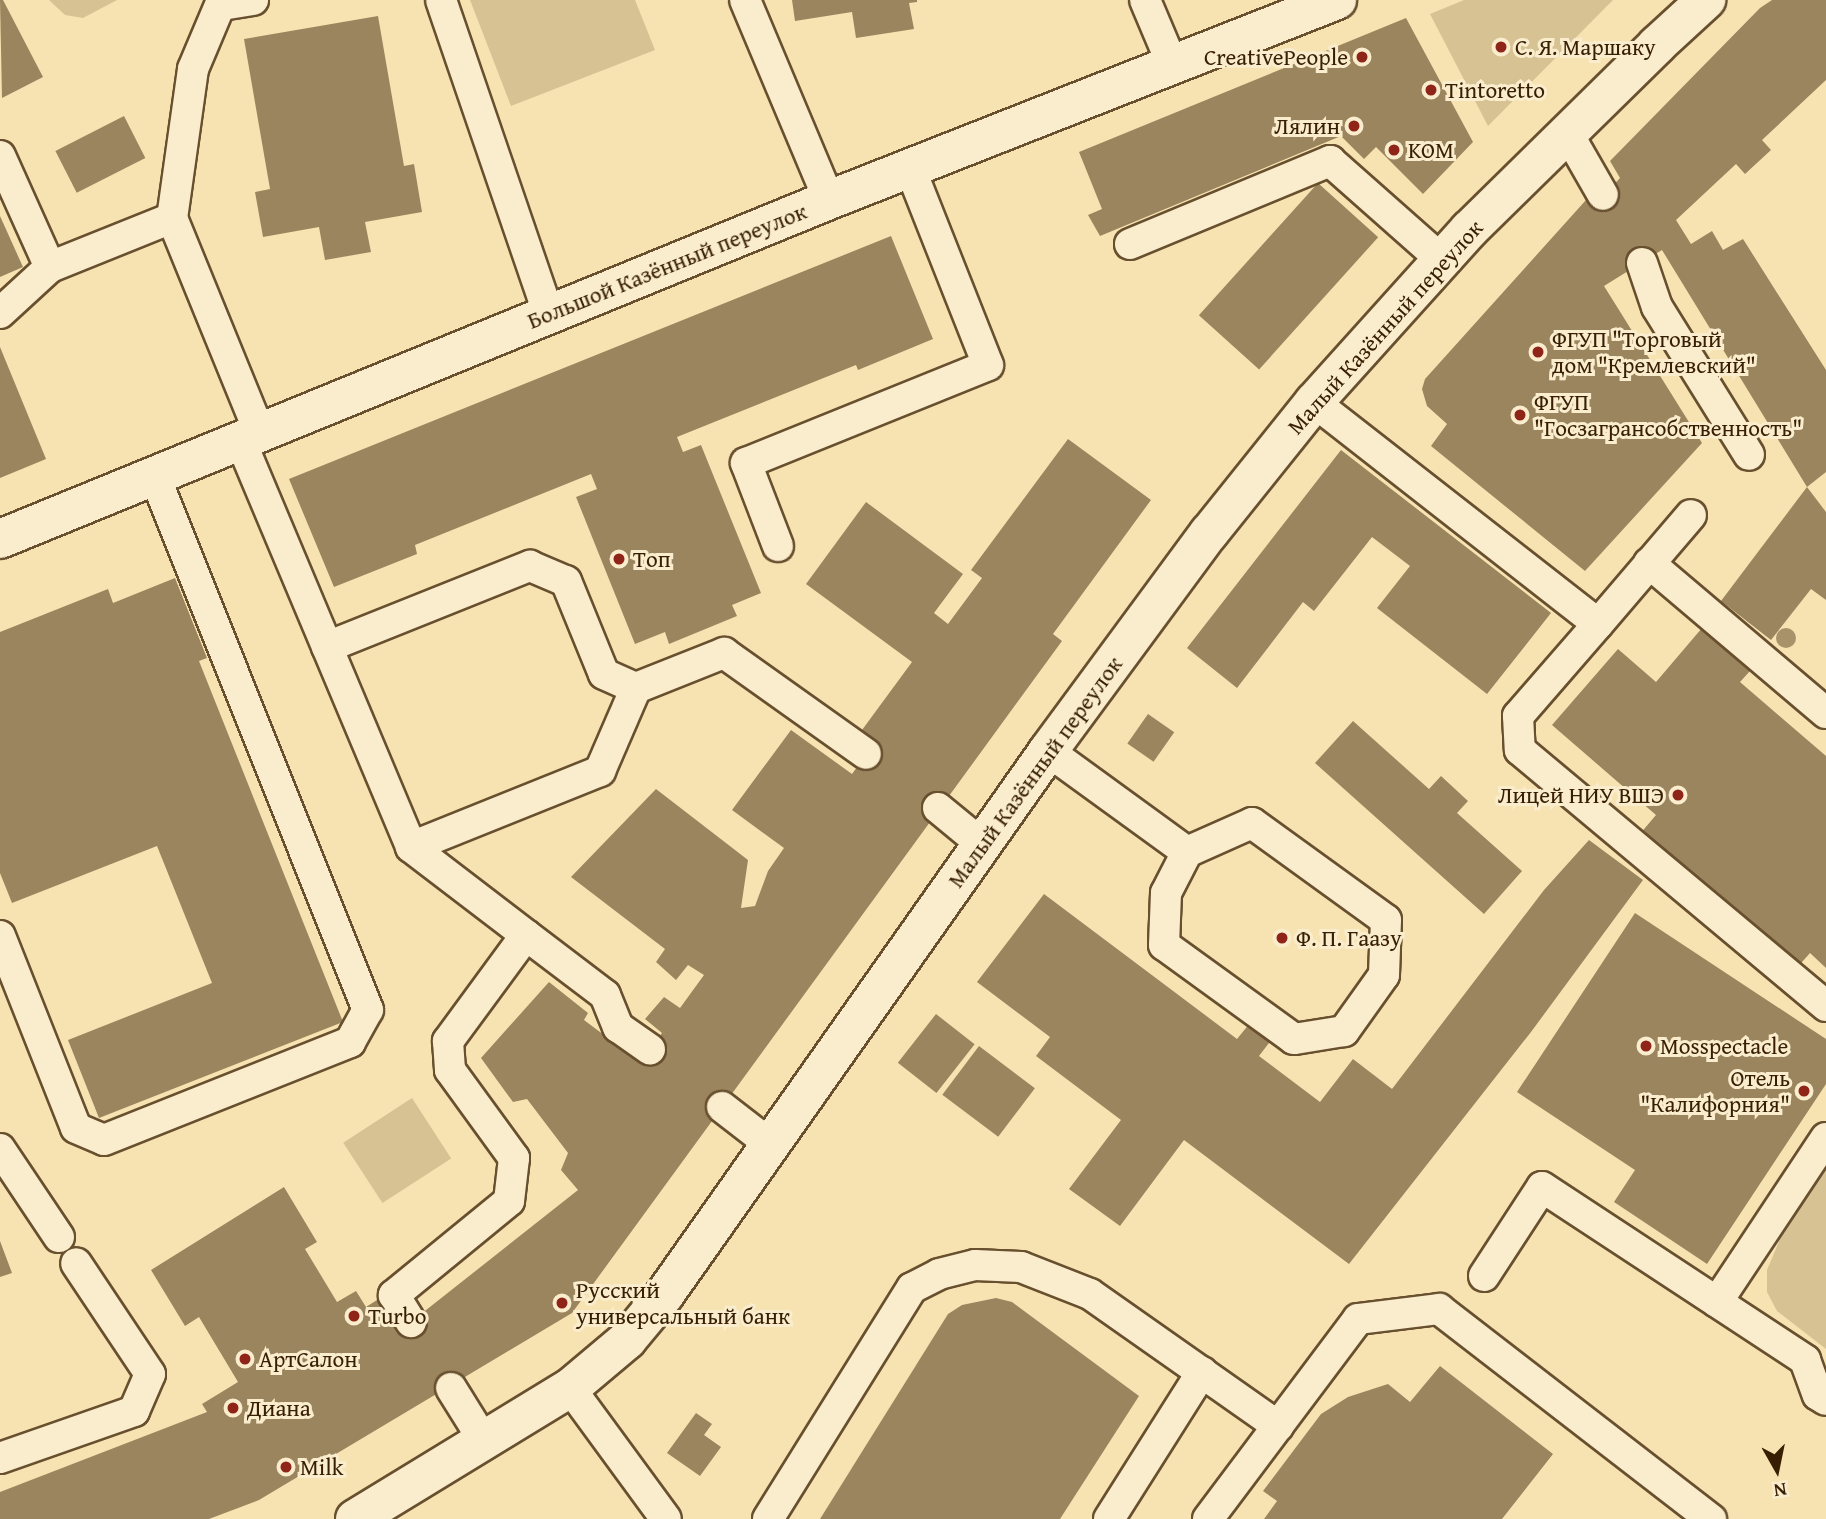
<!DOCTYPE html>
<html>
<head>
<meta charset="utf-8">
<style>
	body { margin:0 }
	#map { position:relative; width:1826px; height:1519px; overflow:hidden; background:#f7e3b2; font-family:"Gentium Book Plus",serif }
	div>[style] { position:absolute }
	[style*='--x'] { left:calc(var(--x)*1px); top:calc(var(--y)*1px); width:calc(var(--w)*1px); rotate:calc(var(--a)*1deg) }
	.green>* { inset:0; background:#d7c294; transform-origin:0 0 }
	.building>* { inset:0; background:#9b855e; transform-origin:0 0 }
	.roads { filter:drop-shadow(2px 0 #68502f) drop-shadow(-2px 0 #68502f) drop-shadow(0 2px #68502f) drop-shadow(0 -2px #68502f) }
	.service>* { height:30px; margin:-15px; padding:0 15px; transform-origin:15px; border-radius:15px; background:#faedcd }
	.minor>* { height:38px; margin:-19px; padding:0 19px; transform-origin:19px; border-radius:19px; background:#faedcd }
	.trees>* { width:20px; height:20px; margin:-10px; border-radius:50%; background:#a89269 }
	.dots>* { width:19px; height:19px; translate:-50% -50%; box-sizing:border-box; border:4px solid #faedcd; border-radius:50% }
	span { translate:-50% -50%; white-space:nowrap; text-align:center; line-height:1.15; -webkit-text-stroke:6px #faedcd; paint-order:stroke }
	.poi-label { font-size:23px; color:#381f03 }
	.left { translate:0 -50%; text-align:left }
	.right { translate:-100% -50%; text-align:right }
	.street-label { font-size:23px; color:#381f03 }
	.north { position:absolute; left:1742px; top:1435px; width:70px; height:70px; -webkit-text-stroke:5px #faedcd; paint-order:stroke; rotate:171deg; font-size:19px; font-weight:700; line-height:28px; text-align:center; color:#381f03 }
	.north::after { content:''; display:block; margin:auto; width:24px; height:32px; background:#381f03; clip-path:polygon(50% 0,100% 100%,50% 72%,0 100%) }
</style>
</head>
<body>
<div id="map">
	<div class="green">
		<i style="clip-path:polygon(49px 0,117px 0,83px 18px,65px 15px)"></i>
		<i style="clip-path:polygon(470px 0,635px 0,655px 50px,511px 106px)"></i>
		<i style="clip-path:polygon(1464px 0,1613px 0,1488px 126px,1430px 14px)"></i>
		<i style="left:412px;top:1098px;width:72px;height:82px;rotate:57deg"></i>
		<i style="clip-path:polygon(1826px 1164px,1826px 1349px,1777px 1311px,1767px 1292px,1767px 1270px,1780px 1239px)"></i>
	</div>
	<div class="building">
		<i style="clip-path:polygon(0 0,3px 0,43px 77px,2px 98px)"></i>
		<i style="clip-path:polygon(792px 0,917px 0,917px 2px,909px 3px,914px 29px,856px 38px,852px 12px,795px 21px)"></i>
		<i style="clip-path:polygon(1772px 0,1826px 0,1826px 80px,1762px 140px,1771px 150px,1745px 174px,1736px 164px,1676px 220px,1691px 244px,1712px 231px,1723px 250px,1743px 239px,1826px 370px,1826px 472px,1807px 487px,1662px 250px,1604px 286px,1702px 443px,1585px 571px,1431px 446px,1447px 424px,1427px 406px,1422px 389px,1425px 379px,1586px 200px,1593px 207px,1620px 178px,1610px 161px,1760px 8px)"></i>
		<i style="clip-path:polygon(378px 16px,404px 166px,414px 164px,422px 212px,365px 222px,371px 252px,325px 260px,319px 227px,263px 237px,255px 192px,270px 189px,244px 39px)"></i>
		<i style="clip-path:polygon(1406px 18px,1473px 142px,1423px 194px,1376px 147px,1364px 159px,1341px 136px,1100px 236px,1088px 215px,1102px 209px,1079px 152px)"></i>
		<i style="left:124px;top:116px;width:47px;height:77px;rotate:63deg"></i>
		<i style="left:1318px;top:183px;width:81px;height:178px;rotate:42deg"></i>
		<i style="clip-path:polygon(0 216px,23px 267px,0 277px)"></i>
		<i style="clip-path:polygon(891px 236px,933px 339px,858px 370px,856px 365px,677px 437px,683px 452px,701px 445px,761px 593px,732px 605px,737px 616px,669px 644px,665px 632px,635px 644px,576px 497px,597px 489px,591px 474px,415px 545px,417px 554px,334px 587px,289px 479px)"></i>
		<i style="clip-path:polygon(0 347px,46px 459px,0 478px)"></i>
		<i style="clip-path:polygon(1068px 439px,1151px 500px,1053px 634px,1062px 641px,572px 1313px,259px 1500px,209px 1519px,0 1519px,0 1492px,207px 1412px,202px 1404px,238px 1382px,199px 1317px,185px 1326px,151px 1270px,284px 1187px,317px 1242px,305px 1249px,337px 1302px,356px 1291px,366px 1307px,377px 1300px,397px 1333px,578px 1190px,561px 1170px,568px 1153px,527px 1099px,513px 1102px,481px 1058px,549px 982px,588px 1013px,584px 1020px,640px 1062px,662px 1033px,645px 1019px,664px 997px,680px 1008px,704px 975px,688px 965px,676px 980px,656px 962px,665px 949px,571px 877px,656px 789px,748px 860px,741px 908px,755px 906px,768px 871px,784px 848px,732px 810px,791px 730px,852px 774px,876px 741px,862px 730px,912px 662px,806px 584px,866px 502px,963px 574px,934px 613px,948px 624px,982px 578px,971px 570px)"></i>
		<i style="clip-path:polygon(1341px 450px,1551px 613px,1487px 694px,1377px 608px,1410px 566px,1372px 537px,1314px 611px,1303px 602px,1237px 688px,1187px 648px)"></i>
		<i style="clip-path:polygon(1807px 487px,1826px 512px,1826px 600px,1811px 589px,1771px 640px,1721px 601px)"></i>
		<i style="clip-path:polygon(175px 578px,207px 658px,199px 661px,343px 1022px,99px 1118px,68px 1040px,212px 983px,157px 846px,12px 903px,0 873px,0 632px,108px 589px,113px 603px)"></i>
		<i style="clip-path:polygon(1702px 628px,1750px 671px,1740px 682px,1826px 756px,1826px 968px,1810px 953px,1795px 970px,1639px 835px,1656px 815px,1552px 725px,1618px 649px,1656px 682px)"></i>
		<i style="left:1148px;top:714px;width:32px;height:36px;rotate:35deg"></i>
		<i style="clip-path:polygon(1353px 721px,1429px 789px,1441px 776px,1468px 801px,1457px 813px,1522px 871px,1484px 914px,1315px 763px)"></i>
		<i style="clip-path:polygon(1589px 840px,1643px 880px,1531px 1032px,1349px 1264px,1184px 1140px,1120px 1226px,1069px 1189px,1121px 1120px,1036px 1056px,1050px 1037px,977px 982px,1044px 894px,1237px 1039px,1250px 1023px,1272px 1039px,1259px 1056px,1320px 1102px,1353px 1059px,1392px 1089px,1544px 890px)"></i>
		<i style="clip-path:polygon(1635px 913px,1826px 1039px,1826px 1084px,1707px 1264px,1614px 1202px,1635px 1170px,1517px 1092px)"></i>
		<i style="left:936px;top:1014px;width:49px;height:62px;rotate:38deg"></i>
		<i style="left:979px;top:1046px;width:70px;height:61px;rotate:37deg"></i>
		<i style="clip-path:polygon(0 1241px,12px 1273px,0 1277px)"></i>
		<i style="clip-path:polygon(996px 1298px,1012px 1302px,1139px 1396px,1060px 1519px,820px 1519px,948px 1314px,962px 1305px)"></i>
		<i style="clip-path:polygon(1440px 1366px,1553px 1454px,1502px 1519px,1264px 1519px,1277px 1501px,1263px 1491px,1321px 1414px,1348px 1397px,1388px 1384px,1410px 1402px)"></i>
		<i style="clip-path:polygon(696px 1413px,712px 1424px,704px 1435px,721px 1447px,700px 1476px,667px 1453px)"></i>
	</div>
	<div class="roads">
		<div class="service">
			<i style="--x:253;--y:0;--w:33;--a:171"></i>
			<i style="--x:220;--y:5;--w:69;--a:112.9"></i>
			<i style="--x:193;--y:69;--w:150;--a:98"></i>
			<i style="--x:172;--y:218;--w:233;--a:67.8"></i>
			<i style="--x:441;--y:0;--w:333;--a:71.1"></i>
			<i style="--x:745;--y:0;--w:217;--a:67.2"></i>
			<i style="--x:1145;--y:0;--w:69;--a:67.1"></i>
			<i style="--x:1568;--y:134;--w:70;--a:60.2"></i>
			<i style="--x:0;--y:156;--w:122;--a:65.8"></i>
			<i style="--x:1130;--y:244;--w:217;--a:-22.5"></i>
			<i style="--x:1330;--y:161;--w:149;--a:41.5"></i>
			<i style="--x:1642;--y:263;--w:46;--a:71.2"></i>
			<i style="--x:1657;--y:307;--w:174;--a:58.1"></i>
			<i style="--x:0;--y:313;--w:68;--a:-42.6"></i>
			<i style="--x:50;--y:267;--w:131;--a:-21.9"></i>
			<i style="--x:1314;--y:402;--w:360;--a:38"></i>
			<i style="--x:1598;--y:624;--w:143;--a:-49.5"></i>
			<i style="--x:241;--y:442;--w:439;--a:67.2"></i>
			<i style="--x:411;--y:847;--w:145;--a:37.4"></i>
			<i style="--x:526;--y:935;--w:132;--a:126.3"></i>
			<i style="--x:448;--y:1041;--w:29;--a:86"></i>
			<i style="--x:450;--y:1070;--w:109;--a:54"></i>
			<i style="--x:514;--y:1158;--w:43;--a:96.6"></i>
			<i style="--x:509;--y:1201;--w:149;--a:140.7"></i>
			<i style="--x:394;--y:1295;--w:32;--a:58"></i>
			<i style="--x:778;--y:546;--w:89;--a:-111.1"></i>
			<i style="--x:746;--y:463;--w:261;--a:-22"></i>
			<i style="--x:988;--y:365;--w:212;--a:-111.6"></i>
			<i style="--x:1649;--y:563;--w:232;--a:40.3"></i>
			<i style="--x:1598;--y:624;--w:122;--a:131"></i>
			<i style="--x:1518;--y:716;--w:34;--a:87"></i>
			<i style="--x:1520;--y:750;--w:399;--a:39.9"></i>
			<i style="--x:327;--y:647;--w:219;--a:-21.8"></i>
			<i style="--x:530;--y:566;--w:39;--a:23"></i>
			<i style="--x:566;--y:581;--w:100;--a:67.8"></i>
			<i style="--x:604;--y:674;--w:35;--a:24"></i>
			<i style="--x:636;--y:688;--w:95;--a:-21.7"></i>
			<i style="--x:724;--y:653;--w:174;--a:35.4"></i>
			<i style="--x:1048;--y:751;--w:172;--a:36"></i>
			<i style="--x:1187;--y:852;--w:71;--a:-24"></i>
			<i style="--x:1252;--y:823;--w:165;--a:35.9"></i>
			<i style="--x:1386;--y:920;--w:55;--a:92.1"></i>
			<i style="--x:1384;--y:975;--w:69;--a:125.5"></i>
			<i style="--x:1344;--y:1031;--w:51;--a:170.9"></i>
			<i style="--x:1294;--y:1039;--w:160;--a:-144.1"></i>
			<i style="--x:1164;--y:945;--w:52;--a:-87.8"></i>
			<i style="--x:1166;--y:893;--w:46;--a:-62.9"></i>
			<i style="--x:938;--y:808;--w:58;--a:39.4"></i>
			<i style="--x:411;--y:847;--w:204;--a:-21.9"></i>
			<i style="--x:600;--y:771;--w:90;--a:-66.6"></i>
			<i style="--x:526;--y:935;--w:99;--a:37.2"></i>
			<i style="--x:605;--y:995;--w:35;--a:68"></i>
			<i style="--x:618;--y:1027;--w:39;--a:35"></i>
			<i style="--x:0;--y:936;--w:206;--a:68.4"></i>
			<i style="--x:76;--y:1128;--w:30;--a:23"></i>
			<i style="--x:104;--y:1140;--w:265;--a:-21.7"></i>
			<i style="--x:350;--y:1042;--w:37;--a:-61"></i>
			<i style="--x:368;--y:1010;--w:574;--a:-111.78"></i>
			<i style="--x:722;--y:1107;--w:62;--a:37.8"></i>
			<i style="--x:0;--y:1149;--w:106;--a:56.2"></i>
			<i style="--x:1484;--y:1276;--w:106;--a:-56.9"></i>
			<i style="--x:1542;--y:1187;--w:315;--a:33.3"></i>
			<i style="--x:1805;--y:1360;--w:37;--a:70"></i>
			<i style="--x:1818;--y:1395;--w:9;--a:32"></i>
			<i style="--x:1717;--y:1302;--w:197;--a:-56.4"></i>
			<i style="--x:451;--y:1388;--w:62;--a:58.1"></i>
			<i style="--x:570;--y:1388;--w:162;--a:53.8"></i>
			<i style="--x:0;--y:1458;--w:142;--a:-19.3"></i>
			<i style="--x:134;--y:1411;--w:40;--a:-66.6"></i>
			<i style="--x:150;--y:1374;--w:133;--a:-123.7"></i>
			<i style="--x:768;--y:1519;--w:272;--a:-58.1"></i>
			<i style="--x:912;--y:1288;--w:30;--a:-27"></i>
			<i style="--x:939;--y:1274;--w:37;--a:-14"></i>
			<i style="--x:975;--y:1265;--w:46;--a:2.5"></i>
			<i style="--x:1021;--y:1267;--w:74;--a:21.4"></i>
			<i style="--x:1090;--y:1294;--w:230;--a:35.1"></i>
			<i style="--x:1109;--y:1519;--w:174;--a:-57.7"></i>
			<i style="--x:1208;--y:1519;--w:250;--a:-53.1"></i>
			<i style="--x:1358;--y:1319;--w:82;--a:-7"></i>
			<i style="--x:1439;--y:1309;--w:344;--a:37.7"></i>
		</div>
		<div class="minor">
			<i style="--x:0;--y:539;--w:896;--a:-22.24"></i>
			<i style="--x:829;--y:200;--w:546;--a:-21.49"></i>
			<i style="--x:355;--y:1519;--w:252;--a:-31.4"></i>
			<i style="--x:570;--y:1388;--w:75;--a:-40.1"></i>
			<i style="--x:627;--y:1340;--w:60;--a:-50.4"></i>
			<i style="--x:665;--y:1294;--w:664;--a:-54.8"></i>
			<i style="--x:1048;--y:751;--w:271;--a:-53.6"></i>
			<i style="--x:1209;--y:533;--w:168;--a:-51.3"></i>
			<i style="--x:1314;--y:402;--w:232;--a:-48"></i>
			<i style="--x:1469;--y:230;--w:264;--a:-44.5"></i>
			<i style="--x:1657;--y:45;--w:67;--a:-42.6"></i>
		</div>
	</div>
	<div class="trees">
		<i style="left:1786px;top:638px"></i>
	</div>
	<div class="dots">
		<i style="left:1501px;top:47px;background:#8f2418"></i>
		<i style="left:1362px;top:57px;background:#8f2418"></i>
		<i style="left:1431px;top:90px;background:#8f2418"></i>
		<i style="left:1354px;top:126px;background:#8f2418"></i>
		<i style="left:1394px;top:150px;background:#8f2418"></i>
		<i style="left:1538px;top:352px;background:#8f2418"></i>
		<i style="left:1520px;top:415px;background:#8f2418"></i>
		<i style="left:619px;top:559px;background:#8f2418"></i>
		<i style="left:1678px;top:795px;background:#8f2418"></i>
		<i style="left:1282px;top:938px;background:#8f2418"></i>
		<i style="left:1646px;top:1046px;background:#8f2418"></i>
		<i style="left:1804px;top:1091px;background:#8f2418"></i>
		<i style="left:562px;top:1303px;background:#8f2418"></i>
		<i style="left:354px;top:1316px;background:#8f2418"></i>
		<i style="left:245px;top:1359px;background:#8f2418"></i>
		<i style="left:233px;top:1408px;background:#8f2418"></i>
		<i style="left:286px;top:1467px;background:#8f2418"></i>
	</div>
	<div class="poi-label">
		<span class="left" style="left:1515px;top:47px">С. Я. Маршаку</span>
		<span class="right" style="left:1348px;top:57px">CreativePeople</span>
		<span class="left" style="left:1445px;top:90px">Tintoretto</span>
		<span class="right" style="left:1340px;top:126px">Лялин</span>
		<span class="left" style="left:1408px;top:150px">KOM</span>
		<span class="left" style="left:1552px;top:352px">ФГУП "Торговый<br>дом "Кремлевский"</span>
		<span class="left" style="left:1534px;top:415px">ФГУП<br>"Госзагрансобственность"</span>
		<span class="left" style="left:633px;top:559px">Топ</span>
		<span class="right" style="left:1664px;top:795px">Лицей НИУ ВШЭ</span>
		<span class="left" style="left:1296px;top:938px">Ф. П. Гаазу</span>
		<span class="left" style="left:1660px;top:1046px">Mosspectacle</span>
		<span class="right" style="left:1790px;top:1091px">Отель<br>"Калифорния"</span>
		<span class="left" style="left:576px;top:1303px">Русский<br>универсальный банк</span>
		<span class="left" style="left:368px;top:1316px">Turbo</span>
		<span class="left" style="left:259px;top:1359px">АртСалон</span>
		<span class="left" style="left:247px;top:1408px">Диана</span>
		<span class="left" style="left:300px;top:1467px">Milk</span>
	</div>
	<div class="street-label">
		<span style="left:667px;top:266px;rotate:-22deg">Большой Казённый переулок</span>
		<span style="left:1385px;top:327px;rotate:-48deg">Малый Казённый переулок</span>
		<span style="left:1035px;top:772px;rotate:-54deg">Малый Казённый переулок</span>
	</div>
	<div class="north">N</div>
</div>
</body>
</html>
